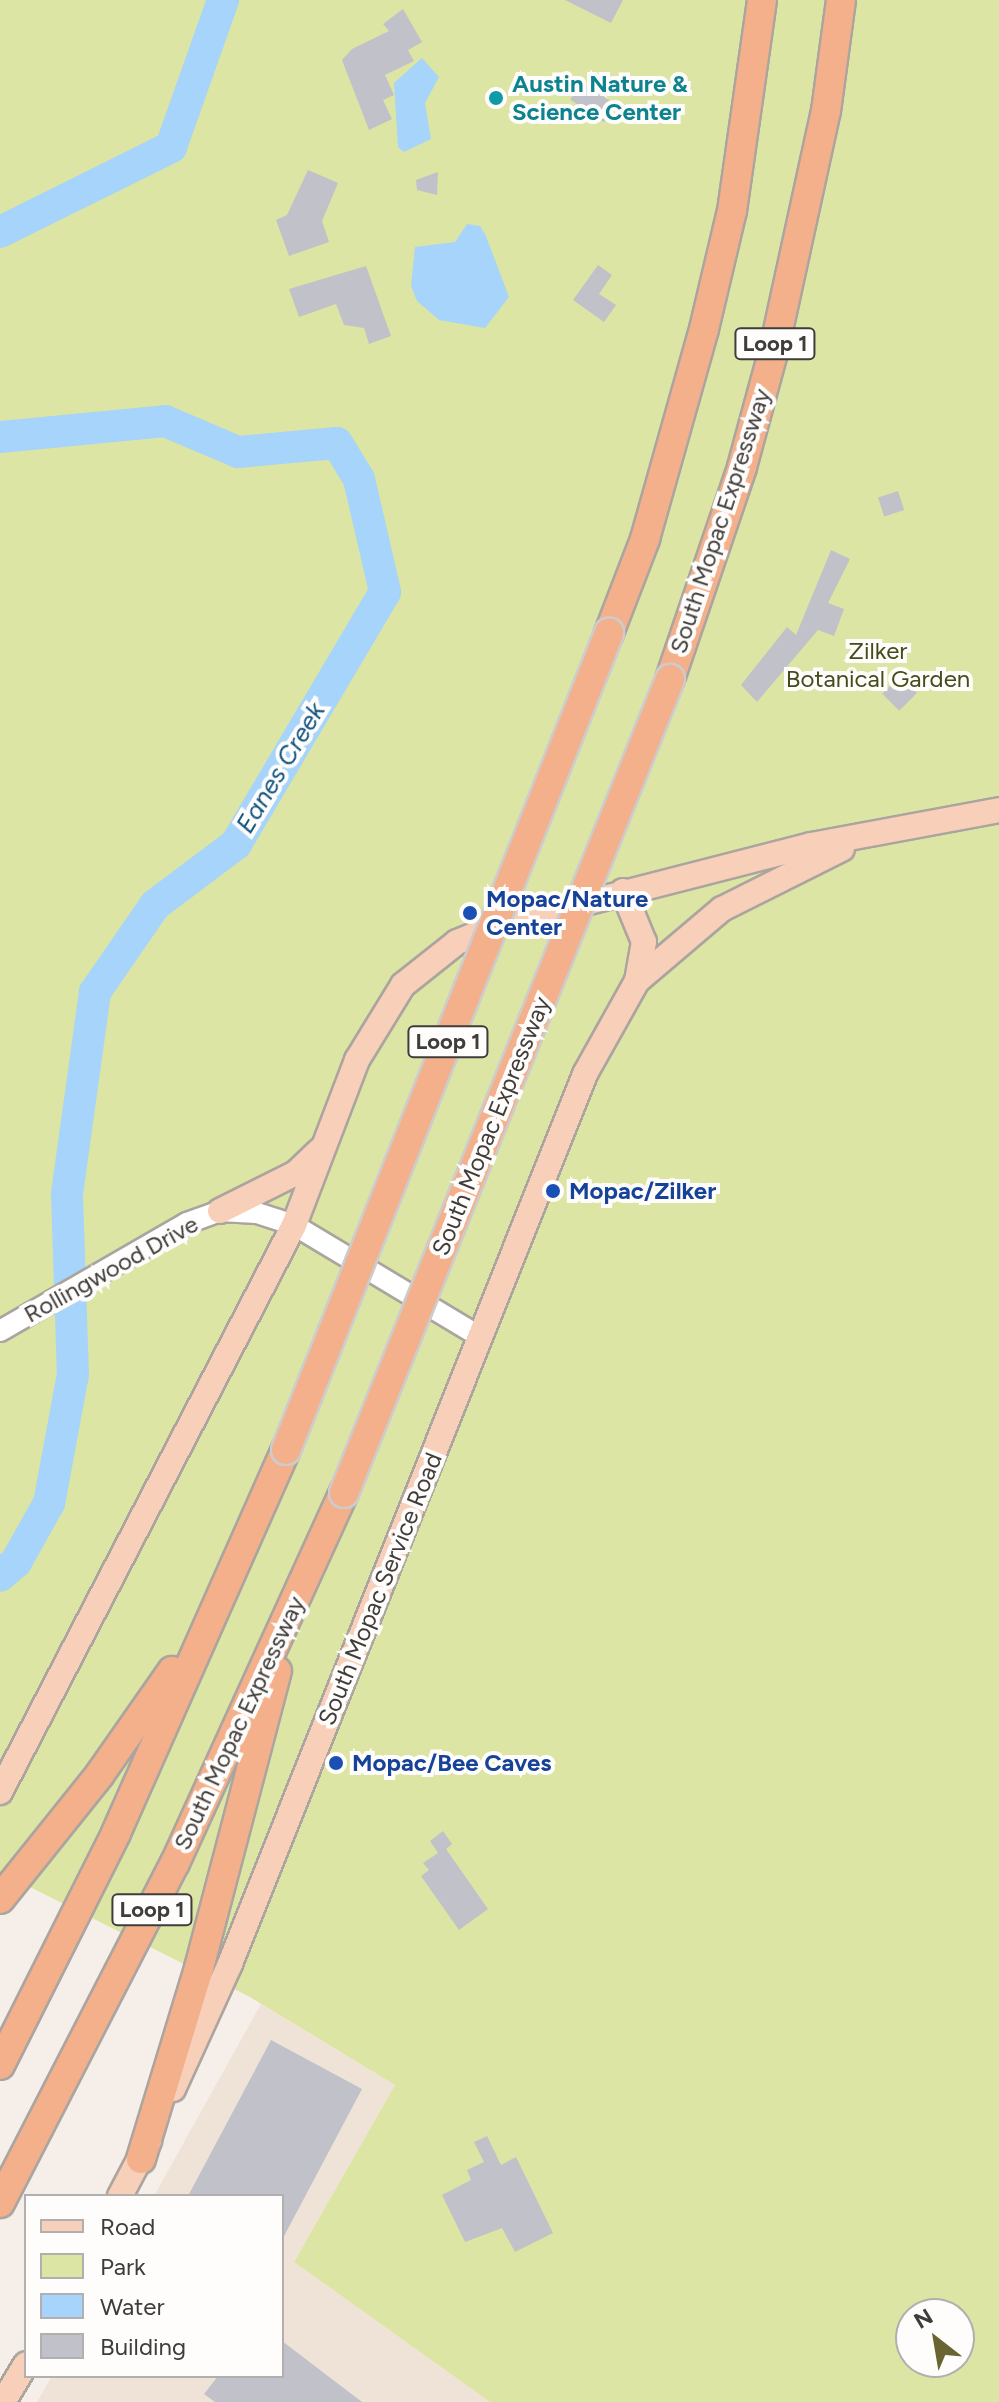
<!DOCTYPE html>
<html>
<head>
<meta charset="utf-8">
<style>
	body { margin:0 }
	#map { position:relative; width:999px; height:2402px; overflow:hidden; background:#f6eee9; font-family:Figtree,sans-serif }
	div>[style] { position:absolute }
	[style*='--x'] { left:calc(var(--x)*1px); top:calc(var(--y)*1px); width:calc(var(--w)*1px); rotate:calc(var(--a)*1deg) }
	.built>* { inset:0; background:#efe3d7 }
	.green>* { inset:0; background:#dce5a3 }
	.water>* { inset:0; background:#a6d4fa }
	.river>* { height:32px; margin:-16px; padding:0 16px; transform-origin:16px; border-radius:16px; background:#a6d4fa }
	.building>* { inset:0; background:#c1c1c9; transform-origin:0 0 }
	.roads { filter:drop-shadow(2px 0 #aba49f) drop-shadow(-2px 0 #aba49f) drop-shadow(0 2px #aba49f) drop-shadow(0 -2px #aba49f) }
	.minor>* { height:20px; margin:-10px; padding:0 10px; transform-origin:10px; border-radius:10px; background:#fff }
	.major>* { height:24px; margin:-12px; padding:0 12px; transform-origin:12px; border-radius:12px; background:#f8d0b9 }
	.highway>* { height:28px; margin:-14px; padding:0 14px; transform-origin:14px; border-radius:14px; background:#f3b08b }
	.bridges { filter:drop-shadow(2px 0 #cdcccc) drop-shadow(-2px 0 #cdcccc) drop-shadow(0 2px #cdcccc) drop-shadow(0 -2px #cdcccc) }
	.highway-bridge>* { height:28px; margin:-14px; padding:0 14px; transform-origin:14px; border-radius:14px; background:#f3b08b }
	.dots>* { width:22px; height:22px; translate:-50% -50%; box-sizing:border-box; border:4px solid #fefdfc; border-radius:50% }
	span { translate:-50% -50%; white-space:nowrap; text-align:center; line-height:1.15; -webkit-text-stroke:8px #fefdfc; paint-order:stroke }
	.shield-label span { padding:2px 6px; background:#fefdfc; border:2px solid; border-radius:6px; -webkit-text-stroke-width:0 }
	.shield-label { font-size:22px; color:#3f3c3a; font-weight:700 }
	.culture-label { font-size:24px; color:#0d838f; font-weight:700 }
	.left { translate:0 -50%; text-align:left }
	.street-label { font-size:24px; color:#3f3c3a }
	.park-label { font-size:24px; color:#464c19 }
	.transit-label { font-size:24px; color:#164399; font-weight:700 }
	.water-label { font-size:26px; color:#135581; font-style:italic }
	.legend { position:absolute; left:24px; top:2194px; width:260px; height:184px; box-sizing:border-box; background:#fefdfc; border:2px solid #b2b0ae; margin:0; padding:10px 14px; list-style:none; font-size:24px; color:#3f3c3a }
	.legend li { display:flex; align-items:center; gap:16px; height:40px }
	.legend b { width:40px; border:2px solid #b2b0ae }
	.north { position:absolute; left:895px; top:2298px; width:80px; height:80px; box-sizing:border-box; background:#fefdfc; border:2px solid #b2b0ae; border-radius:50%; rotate:329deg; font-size:22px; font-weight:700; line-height:32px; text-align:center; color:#3f3c3a }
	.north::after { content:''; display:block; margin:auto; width:28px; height:36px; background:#696532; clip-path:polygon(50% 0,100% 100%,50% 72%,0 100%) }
</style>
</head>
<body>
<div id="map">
	<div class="built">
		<i style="clip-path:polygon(261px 2004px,395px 2085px,294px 2262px,490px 2402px,37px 2402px,52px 2376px,282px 2376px,282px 2196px,154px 2196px)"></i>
	</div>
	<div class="green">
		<i style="clip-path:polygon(evenodd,0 0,999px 0,999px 2402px,490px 2402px,294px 2262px,395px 2085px,250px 1997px,0 1872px,0 0,911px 2314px,959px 2314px,959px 2362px,911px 2362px,911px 2314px)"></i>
	</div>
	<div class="water">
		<i style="clip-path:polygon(220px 0,226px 0,224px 29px,191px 96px)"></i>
		<i style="clip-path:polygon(422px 58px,439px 77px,425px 103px,431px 139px,404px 152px,398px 147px,394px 83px)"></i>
		<i style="clip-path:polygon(467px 224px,480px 226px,486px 236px,509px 297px,485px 328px,439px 320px,417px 301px,411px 286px,415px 247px,455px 242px)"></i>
	</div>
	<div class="river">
		<i style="--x:0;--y:232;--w:191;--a:-26.4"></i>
		<i style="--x:171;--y:147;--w:156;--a:-70.5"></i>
		<i style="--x:0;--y:437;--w:166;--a:-5.5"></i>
		<i style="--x:165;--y:421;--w:79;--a:23"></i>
		<i style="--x:238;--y:452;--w:99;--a:-5.2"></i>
		<i style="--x:337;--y:443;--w:42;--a:58.6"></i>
		<i style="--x:359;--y:479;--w:116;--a:77"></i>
		<i style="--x:385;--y:592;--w:293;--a:120.6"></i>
		<i style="--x:236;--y:844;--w:101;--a:143"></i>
		<i style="--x:155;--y:905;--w:106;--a:124.6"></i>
		<i style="--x:95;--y:992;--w:205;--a:97.9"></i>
		<i style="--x:67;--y:1195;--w:179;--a:88.1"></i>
		<i style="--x:73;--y:1374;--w:131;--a:100.5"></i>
		<i style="--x:49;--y:1503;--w:68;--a:119.2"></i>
		<i style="--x:16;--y:1562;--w:21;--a:139"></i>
	</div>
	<div class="building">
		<i style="clip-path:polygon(565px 0,623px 0,611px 23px)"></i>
		<i style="clip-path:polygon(403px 9px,422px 42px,408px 50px,414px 61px,385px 75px,394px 95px,383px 100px,392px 119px,369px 130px,342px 60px,352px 49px,389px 31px,383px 24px)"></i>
		<i style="left:582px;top:82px;width:41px;height:21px;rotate:34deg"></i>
		<i style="clip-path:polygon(308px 170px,338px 183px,322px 221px,329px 242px,289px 256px,276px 220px,287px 215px)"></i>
		<i style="clip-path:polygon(438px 172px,437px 195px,417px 190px,416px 180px)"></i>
		<i style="clip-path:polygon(598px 265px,612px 275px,599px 294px,616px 305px,604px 322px,573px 300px)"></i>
		<i style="clip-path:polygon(366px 266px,391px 336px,369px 344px,364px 328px,344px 325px,336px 304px,299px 317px,289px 289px)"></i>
		<i style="left:898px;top:491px;width:20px;height:21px;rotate:72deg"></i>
		<i style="clip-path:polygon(831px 550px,850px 559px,828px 603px,844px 609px,834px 636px,818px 630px,757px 702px,741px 685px,787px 627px,796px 635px)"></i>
		<i style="left:900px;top:676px;width:24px;height:25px;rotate:45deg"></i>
		<i style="clip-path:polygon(443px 1831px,452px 1844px,446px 1849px,488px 1909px,459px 1930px,421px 1876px,429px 1870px,423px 1863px,438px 1853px,430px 1841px)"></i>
		<i style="clip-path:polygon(271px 2040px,362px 2089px,282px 2240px,282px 2196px,188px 2196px)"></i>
		<i style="clip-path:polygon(487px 2136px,501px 2165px,516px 2157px,553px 2233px,515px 2252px,502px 2228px,465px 2242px,442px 2195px,471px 2180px,467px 2170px,484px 2162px,474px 2142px)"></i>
		<i style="clip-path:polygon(282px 2341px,362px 2402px,215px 2402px,204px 2394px,218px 2376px,282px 2376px)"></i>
	</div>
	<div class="roads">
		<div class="minor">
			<i style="--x:0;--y:1331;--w:216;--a:-30"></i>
			<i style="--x:187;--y:1223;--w:35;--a:-20"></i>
			<i style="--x:220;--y:1211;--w:37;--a:3"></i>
			<i style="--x:257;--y:1213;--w:39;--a:18"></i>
			<i style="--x:294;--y:1225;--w:216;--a:31"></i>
		</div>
		<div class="major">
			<i style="--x:637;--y:981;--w:111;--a:-40.3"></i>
			<i style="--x:722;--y:909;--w:134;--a:-26.6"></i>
			<i style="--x:220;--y:1211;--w:85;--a:-26.6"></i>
			<i style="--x:296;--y:1173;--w:32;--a:-44"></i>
			<i style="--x:0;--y:1792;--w:639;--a:-62.59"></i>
			<i style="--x:294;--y:1225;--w:177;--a:-69.1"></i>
			<i style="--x:357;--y:1060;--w:88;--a:-58.5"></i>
			<i style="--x:403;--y:985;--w:69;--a:-38.5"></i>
			<i style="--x:457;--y:942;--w:42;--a:-22.3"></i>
			<i style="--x:496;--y:926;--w:325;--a:-14.4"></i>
			<i style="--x:811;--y:845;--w:191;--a:-10.5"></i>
			<i style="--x:173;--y:2089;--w:137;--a:-65.5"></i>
			<i style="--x:230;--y:1964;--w:958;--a:-68.25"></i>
			<i style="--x:585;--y:1074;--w:107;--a:-60.8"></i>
			<i style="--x:637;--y:981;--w:40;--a:-80"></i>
			<i style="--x:644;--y:942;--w:55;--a:-112.4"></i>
			<i style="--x:120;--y:2196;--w:62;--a:-62.2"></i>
			<i style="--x:3;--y:2402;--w:44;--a:-58.8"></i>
		</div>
		<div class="highway">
			<i style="--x:609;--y:633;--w:101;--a:-69"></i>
			<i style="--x:645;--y:539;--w:218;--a:-74.3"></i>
			<i style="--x:704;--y:329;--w:121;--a:-76.7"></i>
			<i style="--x:732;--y:211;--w:213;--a:-81.9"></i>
			<i style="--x:670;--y:679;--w:224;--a:-71.2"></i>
			<i style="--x:742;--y:467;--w:122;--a:-74.8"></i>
			<i style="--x:774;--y:349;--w:244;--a:-77.7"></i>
			<i style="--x:826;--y:111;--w:112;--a:-82.3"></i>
			<i style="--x:0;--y:1899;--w:160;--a:-51.3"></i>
			<i style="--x:100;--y:1774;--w:126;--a:-55"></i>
			<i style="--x:0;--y:2065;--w:259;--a:-63.4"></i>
			<i style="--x:116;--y:1833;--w:419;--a:-66.1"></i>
			<i style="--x:141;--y:2159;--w:200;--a:-73.1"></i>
			<i style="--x:199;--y:1968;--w:307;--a:-75.3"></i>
			<i style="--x:0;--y:2203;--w:382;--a:-62.8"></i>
			<i style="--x:175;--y:1863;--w:407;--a:-65.5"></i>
		</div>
	</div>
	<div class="bridges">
		<div class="highway-bridge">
			<i style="--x:286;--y:1450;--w:879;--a:-68.43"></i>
			<i style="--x:344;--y:1493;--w:877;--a:-68.17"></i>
		</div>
	</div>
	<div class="dots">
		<i style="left:496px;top:98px;background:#0f9aa8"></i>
		<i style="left:470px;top:913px;background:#1a4fb4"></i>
		<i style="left:553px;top:1191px;background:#1a4fb4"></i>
		<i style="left:336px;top:1763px;background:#1a4fb4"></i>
	</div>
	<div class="shield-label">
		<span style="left:775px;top:344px">Loop 1</span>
		<span style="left:448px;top:1042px">Loop 1</span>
		<span style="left:152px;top:1910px">Loop 1</span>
	</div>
	<div class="culture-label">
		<span class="left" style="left:512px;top:98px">Austin Nature &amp;<br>Science Center</span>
	</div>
	<div class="street-label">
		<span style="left:720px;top:521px;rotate:-72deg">South Mopac Expressway</span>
		<span style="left:491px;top:1126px;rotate:-68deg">South Mopac Expressway</span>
		<span style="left:111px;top:1269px;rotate:-29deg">Rollingwood Drive</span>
		<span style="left:380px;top:1589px;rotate:-68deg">South Mopac Service Road</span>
		<span style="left:239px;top:1723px;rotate:-65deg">South Mopac Expressway</span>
	</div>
	<div class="park-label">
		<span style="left:878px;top:665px">Zilker<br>Botanical Garden</span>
	</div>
	<div class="transit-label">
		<span class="left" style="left:486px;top:913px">Mopac/Nature<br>Center</span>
		<span class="left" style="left:569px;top:1191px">Mopac/Zilker</span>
		<span class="left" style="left:352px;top:1763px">Mopac/Bee Caves</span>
	</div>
	<div class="water-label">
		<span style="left:281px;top:768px;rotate:-59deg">Eanes Creek</span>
	</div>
	<ul class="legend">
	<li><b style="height:10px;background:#f8d0b9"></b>Road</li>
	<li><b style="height:22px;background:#dce5a3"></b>Park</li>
	<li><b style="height:22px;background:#a6d4fa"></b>Water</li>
	<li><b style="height:22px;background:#c1c1c9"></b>Building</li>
	</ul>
	<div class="north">N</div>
</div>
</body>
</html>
